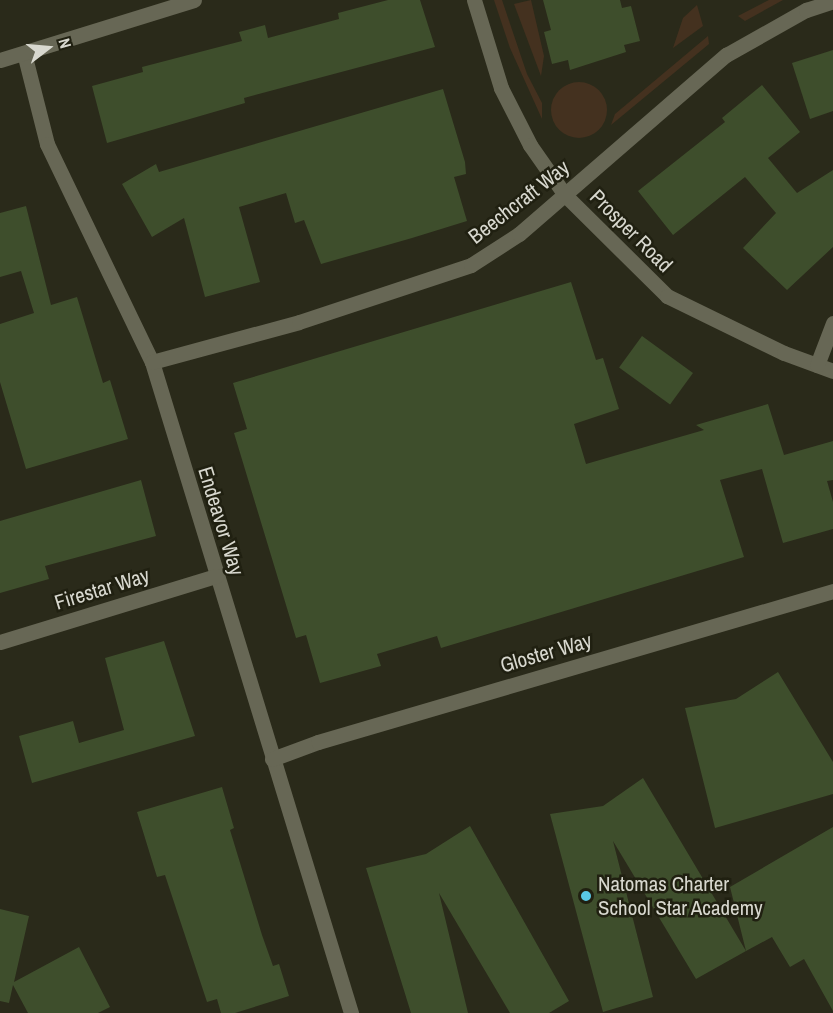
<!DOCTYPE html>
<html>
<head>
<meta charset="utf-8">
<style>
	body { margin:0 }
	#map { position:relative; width:833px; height:1013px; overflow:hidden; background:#2a2a1a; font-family:"Archivo Narrow",sans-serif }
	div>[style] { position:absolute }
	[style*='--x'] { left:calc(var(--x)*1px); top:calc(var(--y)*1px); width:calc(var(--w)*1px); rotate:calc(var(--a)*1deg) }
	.green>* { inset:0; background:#44311f }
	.round { border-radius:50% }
	.building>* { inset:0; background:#3e4e2c; transform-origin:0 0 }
	.minor>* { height:15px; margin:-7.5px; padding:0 7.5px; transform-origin:7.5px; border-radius:7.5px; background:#676755 }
	.dots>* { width:16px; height:16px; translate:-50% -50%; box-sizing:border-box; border:3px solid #202011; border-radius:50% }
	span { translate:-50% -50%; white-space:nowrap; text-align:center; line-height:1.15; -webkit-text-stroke:5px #202011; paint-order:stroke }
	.street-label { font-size:21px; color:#d8d8cf }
	.poi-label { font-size:21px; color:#d8d8cf }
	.left { translate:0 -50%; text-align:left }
	.north { position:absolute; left:18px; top:18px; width:60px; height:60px; -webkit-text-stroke:4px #202011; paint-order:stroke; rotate:74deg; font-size:16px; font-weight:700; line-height:24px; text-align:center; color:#d8d8cf }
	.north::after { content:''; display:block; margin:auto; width:21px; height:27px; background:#d8d8cf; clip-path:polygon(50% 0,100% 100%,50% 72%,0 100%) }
</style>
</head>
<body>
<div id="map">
	<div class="green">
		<i style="clip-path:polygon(494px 0,502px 0,527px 74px,542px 103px,542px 119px,510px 48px)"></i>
		<i style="clip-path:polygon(531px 0,544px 56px,541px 76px,514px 4px)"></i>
		<i style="clip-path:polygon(769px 0,783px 0,745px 21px,738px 16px)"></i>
		<i style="clip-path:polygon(697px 5px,703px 26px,673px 48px,683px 18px)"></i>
		<i style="clip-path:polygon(708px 36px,709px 44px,611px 125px,615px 114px)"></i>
		<i class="round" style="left:551px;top:82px;width:56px;height:56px"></i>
	</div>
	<div class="building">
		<i style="clip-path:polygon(388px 0,420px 0,435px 47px,244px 98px,245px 103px,107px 143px,92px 86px,143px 72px,142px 67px,242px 41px,239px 32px,265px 25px,268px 38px,339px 19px,338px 13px)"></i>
		<i style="clip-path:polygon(543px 0,620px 0,622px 8px,631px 6px,640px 41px,624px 45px,626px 52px,570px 70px,568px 60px,552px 64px,544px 32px,551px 30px)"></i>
		<i style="clip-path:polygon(833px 50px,833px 111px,810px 119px,792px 63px)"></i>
		<i style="clip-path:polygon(762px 85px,800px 132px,768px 158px,797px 193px,833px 170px,833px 247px,787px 290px,743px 248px,776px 213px,745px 177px,673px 235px,638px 191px,725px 122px,722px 118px)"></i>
		<i style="clip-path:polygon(443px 89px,465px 162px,466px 174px,454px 177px,467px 221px,412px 238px,321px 264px,304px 220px,295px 223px,286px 193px,239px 207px,260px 282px,205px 297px,184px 218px,152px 237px,122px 184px,156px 164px,159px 172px)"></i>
		<i style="clip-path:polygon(26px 206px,51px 305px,77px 297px,103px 383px,110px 380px,128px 439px,26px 469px,0 382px,0 324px,34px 313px,21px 271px,0 277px,0 213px)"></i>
		<i style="clip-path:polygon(571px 282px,596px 360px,603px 358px,619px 409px,574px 424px,586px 464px,704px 430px,696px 425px,768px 404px,784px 455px,833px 441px,833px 480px,827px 481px,833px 502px,833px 529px,783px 543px,762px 469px,720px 480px,744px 557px,441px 648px,437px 636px,377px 654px,381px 666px,320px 683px,306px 635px,296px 638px,234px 433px,247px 429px,233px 383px)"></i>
		<i style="left:642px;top:336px;width:63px;height:39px;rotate:36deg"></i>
		<i style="clip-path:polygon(141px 480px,156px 536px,45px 566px,49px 579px,0 593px,0 521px)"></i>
		<i style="clip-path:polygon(164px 641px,195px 736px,32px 783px,19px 736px,73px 721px,79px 743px,124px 730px,105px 658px)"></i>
		<i style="clip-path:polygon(778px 672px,833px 762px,833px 794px,715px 828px,685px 708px,736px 699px)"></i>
		<i style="clip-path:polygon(643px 778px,746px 951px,696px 979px,613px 841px,653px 997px,603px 1012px,550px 814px,603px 806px)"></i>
		<i style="clip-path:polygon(222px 787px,234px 828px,230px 830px,262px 935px,273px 966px,279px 964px,289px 996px,235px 1013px,221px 1013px,217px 999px,207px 1002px,165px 875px,157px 877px,137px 812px)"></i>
		<i style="clip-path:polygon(470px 826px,569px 1001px,549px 1013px,510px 1013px,439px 893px,468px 1013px,411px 1013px,366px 868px,426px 854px)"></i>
		<i style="clip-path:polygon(833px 827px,833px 1011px,804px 959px,790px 967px,772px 937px,746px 951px,730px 887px)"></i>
		<i style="clip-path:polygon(0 909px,29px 916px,14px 982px,79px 947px,110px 1007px,98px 1013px,28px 1013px,13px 985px,9px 1003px,0 1001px)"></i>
	</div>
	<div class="minor">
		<i style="--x:474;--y:0;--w:92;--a:72.9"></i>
		<i style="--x:501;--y:88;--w:64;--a:63"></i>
		<i style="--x:530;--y:145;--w:61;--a:55"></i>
		<i style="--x:565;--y:195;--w:144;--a:44.7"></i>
		<i style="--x:667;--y:296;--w:130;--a:26"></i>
		<i style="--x:784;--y:353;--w:52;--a:20.2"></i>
		<i style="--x:24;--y:53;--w:94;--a:75.8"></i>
		<i style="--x:47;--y:144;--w:242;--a:64.3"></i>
		<i style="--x:152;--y:362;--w:681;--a:73"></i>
		<i style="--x:0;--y:60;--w:203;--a:-17.2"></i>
		<i style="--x:152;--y:362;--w:152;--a:-15.2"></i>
		<i style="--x:299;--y:322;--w:181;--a:-18.3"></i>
		<i style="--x:471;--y:265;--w:57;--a:-32.9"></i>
		<i style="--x:519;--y:234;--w:274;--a:-40.9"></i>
		<i style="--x:726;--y:55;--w:92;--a:-29.4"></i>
		<i style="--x:806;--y:10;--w:28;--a:-18"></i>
		<i style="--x:817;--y:365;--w:45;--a:-69.1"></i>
		<i style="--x:0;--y:642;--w:226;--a:-17"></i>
		<i style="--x:272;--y:759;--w:49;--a:-20.3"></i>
		<i style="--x:318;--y:742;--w:537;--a:-16.34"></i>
	</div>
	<div class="dots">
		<i style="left:586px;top:896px;background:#59c8e5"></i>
	</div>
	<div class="street-label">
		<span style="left:519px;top:202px;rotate:-38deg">Beechcraft Way</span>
		<span style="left:631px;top:231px;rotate:45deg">Prosper Road</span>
		<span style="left:221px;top:521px;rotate:73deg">Endeavor Way</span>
		<span style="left:102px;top:589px;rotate:-17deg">Firestar Way</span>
		<span style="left:546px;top:653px;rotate:-16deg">Gloster Way</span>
	</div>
	<div class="poi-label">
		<span class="left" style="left:598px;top:896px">Natomas Charter<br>School Star Academy</span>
	</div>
	<div class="north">N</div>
</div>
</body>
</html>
